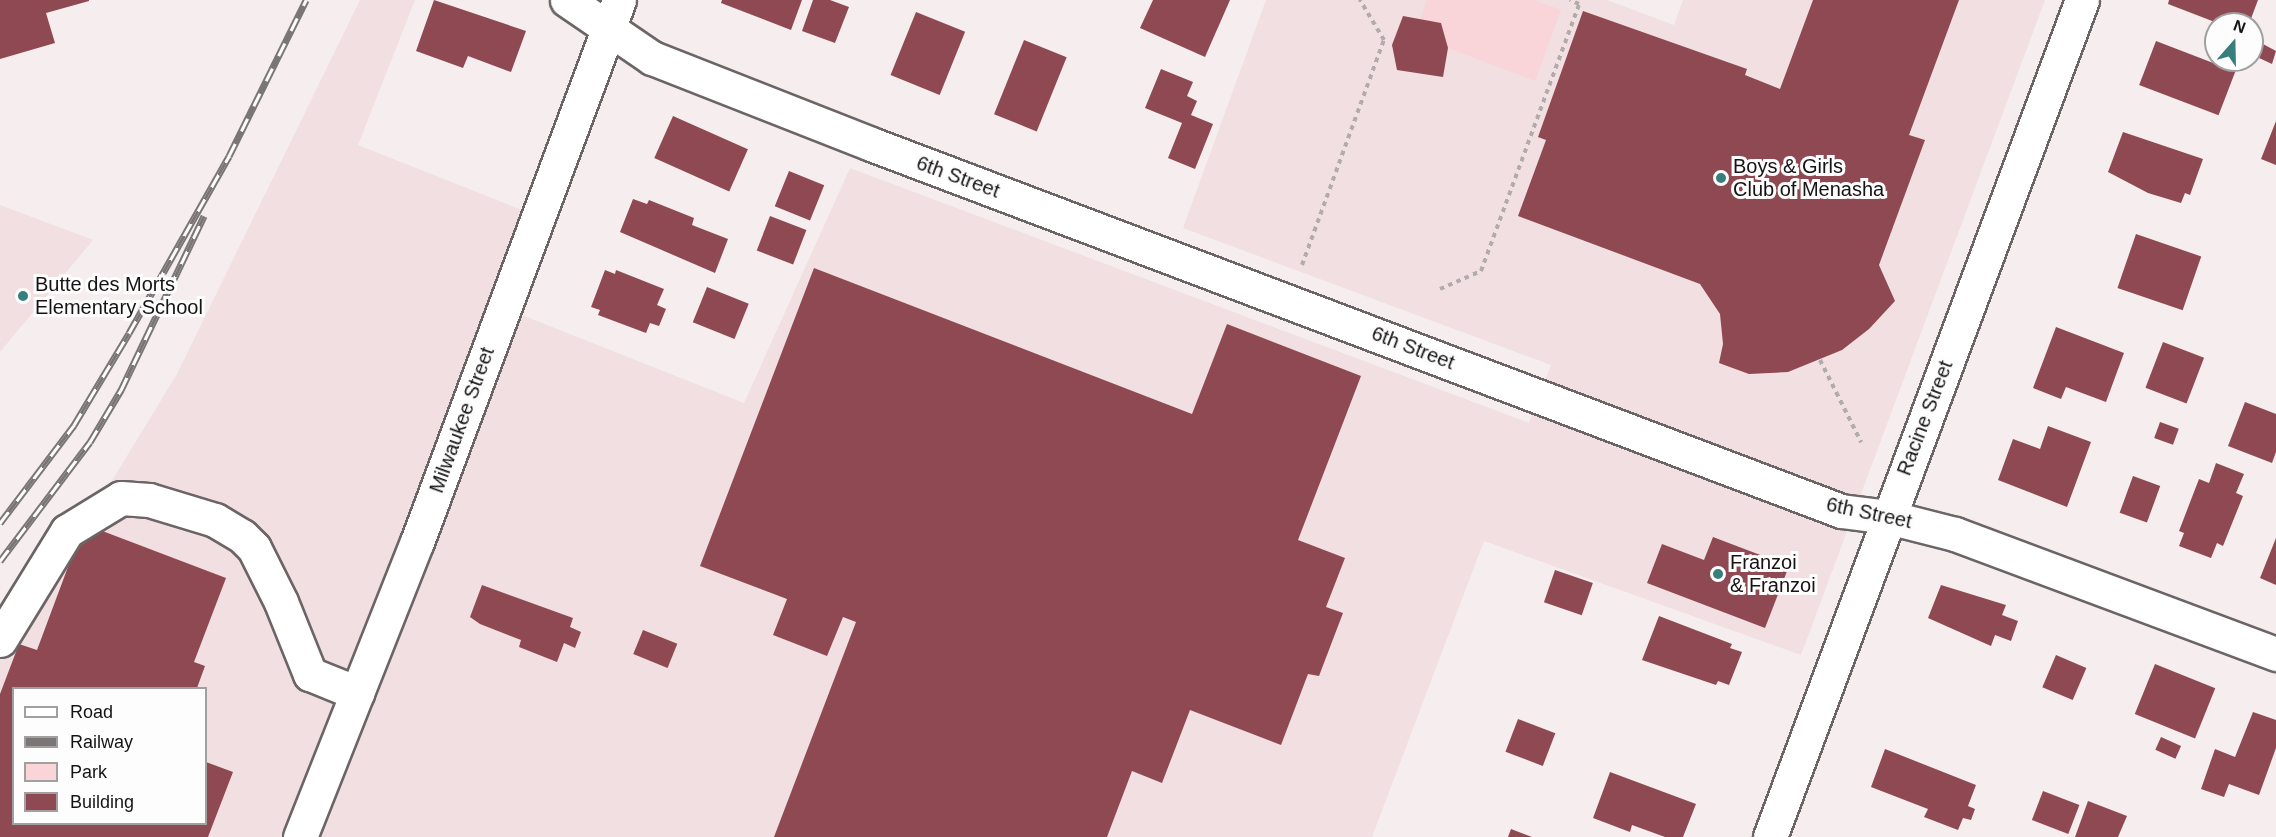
<!DOCTYPE html>
<html>
<head>
<meta charset="utf-8">
<style>
	body { margin:0 }
	#map { position:relative; width:2276px; height:837px; overflow:hidden; background:#f6eeee; font-family:Helvetica,sans-serif }
	div>[style] { position:absolute }
	[style*='--x'] { left:calc(var(--x)*1px); top:calc(var(--y)*1px); width:calc(var(--w)*1px); rotate:calc(var(--a)*1deg) }
	.built>* { inset:0; background:#f1dfe1 }
	.green>* { inset:0; background:#f9d4d8 }
	.building>* { inset:0; background:#8f4953; transform-origin:0 0 }
	.path>* { height:4px; margin-top:-2px; transform-origin:0; background:repeating-linear-gradient(90deg,#b1abab 0 4.5px,transparent 0 9px) }
	.roads { filter:drop-shadow(2px 0 #6c6566) drop-shadow(-2px 0 #6c6566) drop-shadow(0 2px #6c6566) drop-shadow(0 -2px #6c6566) }
	.minor>* { height:33px; margin:-16.5px; padding:0 16.5px; transform-origin:16.5px; border-radius:16.5px; background:#fff }
	.major>* { height:33px; margin:-16.5px; padding:0 16.5px; transform-origin:16.5px; border-radius:16.5px; background:#fff }
	.rail>* { height:7px; margin-top:-3.5px; transform-origin:0; background:repeating-linear-gradient(90deg,#fefdfd 0 14px,#7b7676 0 28px); box-sizing:border-box; border-block:2px solid #7b7676 }
	.dots>* { width:16px; height:16px; translate:-50% -50%; box-sizing:border-box; border:3px solid #fefdfd; border-radius:50% }
	span { translate:-50% -50%; white-space:nowrap; text-align:center; line-height:1.15; -webkit-text-stroke:6px #fefdfd; paint-order:stroke }
	.poi-label { font-size:20px; color:#151313 }
	.left { translate:0 -50%; text-align:left }
	.street-label { font-size:20px; color:#151313 }
	.legend { position:absolute; left:12px; top:687px; width:195px; height:138px; box-sizing:border-box; background:#fefdfd; border:2px solid #a19f9f; margin:0; padding:8px 10px; list-style:none; font-size:18px; color:#151313 }
	.legend li { display:flex; align-items:center; gap:12px; height:30px }
	.legend b { width:30px; border:2px solid #a19f9f }
	.north { position:absolute; left:2204px; top:12px; width:60px; height:60px; box-sizing:border-box; background:#fefdfd; border:2px solid #a19f9f; border-radius:50%; rotate:20deg; font-size:16px; font-weight:700; line-height:24px; text-align:center; color:#151313 }
	.north::after { content:''; display:block; margin:auto; width:21px; height:27px; background:#377f7d; clip-path:polygon(50% 0,100% 100%,50% 72%,0 100%) }
</style>
</head>
<body>
<div id="map">
	<div class="built">
		<i style="clip-path:polygon(evenodd,360px 0,415px 0,358px 145px,537px 216px,504px 308px,744px 403px,850px 168px,1529px 423px,1551px 365px,1183px 228px,1266px 0,1607px 0,1674px 25px,1683px 0,2045px 0,1801px 655px,1484px 541px,1372px 837px,0 837px,0 604px,94px 510px,177px 374px,360px 0,14px 688px,206px 688px,206px 824px,14px 824px,14px 688px)"></i>
		<i style="clip-path:polygon(0 205px,93px 240px,0 352px)"></i>
	</div>
	<div class="green">
		<i style="clip-path:polygon(1427px 0,1534px 0,1561px 10px,1535px 81px,1414px 35px)"></i>
	</div>
	<div class="building">
		<i style="clip-path:polygon(0 0,89px 0,89px 1px,46px 13px,55px 43px,0 59px)"></i>
		<i style="clip-path:polygon(434px 0,526px 31px,511px 72px,468px 56px,463px 68px,416px 51px)"></i>
		<i style="clip-path:polygon(722px 0,802px 0,791px 30px,721px 3px)"></i>
		<i style="clip-path:polygon(813px 0,830px 0,849px 7px,835px 43px,802px 31px)"></i>
		<i style="clip-path:polygon(1153px 0,1230px 0,1205px 57px,1140px 28px)"></i>
		<i style="clip-path:polygon(1813px 0,1959px 0,1909px 135px,1925px 140px,1879px 265px,1895px 301px,1869px 329px,1842px 350px,1788px 372px,1749px 374px,1719px 363px,1723px 344px,1720px 314px,1700px 284px,1518px 216px,1546px 140px,1538px 137px,1583px 11px,1747px 69px,1745px 75px,1780px 89px)"></i>
		<i style="clip-path:polygon(2169px 0,2258px 0,2249px 24px,2220px 24px,2168px 4px)"></i>
		<i style="left:916px;top:12px;width:53px;height:68px;rotate:22deg"></i>
		<i style="clip-path:polygon(1403px 16px,1441px 23px,1448px 48px,1443px 77px,1397px 70px,1392px 45px)"></i>
		<i style="left:1024px;top:40px;width:46px;height:80px;rotate:22deg"></i>
		<i style="left:2156px;top:41px;width:85px;height:47px;rotate:21deg"></i>
		<i style="clip-path:polygon(2263px 44px,2276px 51px,2272px 64px,2257px 57px)"></i>
		<i style="clip-path:polygon(1161px 69px,1193px 82px,1187px 96px,1197px 101px,1191px 115px,1213px 124px,1195px 169px,1168px 158px,1182px 123px,1145px 108px)"></i>
		<i style="left:673px;top:116px;width:82px;height:46px;rotate:24deg"></i>
		<i style="clip-path:polygon(2276px 121px,2276px 165px,2261px 159px)"></i>
		<i style="clip-path:polygon(2123px 132px,2203px 159px,2190px 195px,2185px 193px,2181px 203px,2148px 193px,2108px 172px)"></i>
		<i style="left:789px;top:171px;width:38px;height:38px;rotate:22deg"></i>
		<i style="clip-path:polygon(633px 199px,647px 204px,649px 200px,694px 218px,692px 225px,728px 239px,715px 273px,620px 232px)"></i>
		<i style="left:770px;top:216px;width:39px;height:37px;rotate:21deg"></i>
		<i style="left:2136px;top:234px;width:69px;height:57px;rotate:19deg"></i>
		<i style="clip-path:polygon(814px 268px,1192px 414px,1227px 324px,1361px 376px,1298px 540px,1345px 558px,1326px 607px,1343px 613px,1319px 676px,1308px 674px,1281px 745px,1190px 710px,1162px 783px,1132px 771px,1107px 837px,774px 837px,856px 622px,843px 617px,827px 656px,773px 635px,787px 599px,700px 566px)"></i>
		<i style="clip-path:polygon(605px 270px,615px 274px,616px 270px,664px 289px,657px 305px,666px 309px,659px 326px,650px 323px,646px 333px,598px 315px,600px 310px,591px 307px)"></i>
		<i style="left:707px;top:287px;width:45px;height:38px;rotate:22deg"></i>
		<i style="clip-path:polygon(2056px 327px,2124px 353px,2106px 402px,2066px 387px,2061px 399px,2033px 388px)"></i>
		<i style="left:2163px;top:342px;width:44px;height:49px;rotate:21deg"></i>
		<i style="clip-path:polygon(2245px 402px,2276px 414px,2276px 452px,2272px 463px,2228px 446px)"></i>
		<i style="left:2160px;top:422px;width:20px;height:17px;rotate:20deg"></i>
		<i style="clip-path:polygon(2048px 426px,2091px 442px,2067px 507px,1998px 480px,2013px 439px,2040px 449px)"></i>
		<i style="clip-path:polygon(2216px 463px,2244px 474px,2236px 493px,2243px 496px,2223px 546px,2217px 543px,2211px 558px,2179px 546px,2184px 533px,2179px 531px,2199px 479px,2209px 483px)"></i>
		<i style="left:2133px;top:476px;width:29px;height:39px;rotate:20deg"></i>
		<i style="clip-path:polygon(84px 524px,226px 578px,194px 662px,205px 666px,197px 688px,14px 688px,14px 824px,206px 824px,206px 762px,233px 772px,208px 837px,0 837px,0 694px,19px 644px,37px 650px)"></i>
		<i style="clip-path:polygon(1713px 537px,1789px 566px,1765px 628px,1647px 583px,1662px 544px,1704px 560px)"></i>
		<i style="clip-path:polygon(2276px 538px,2276px 585px,2260px 578px)"></i>
		<i style="left:1555px;top:570px;width:40px;height:34px;rotate:19deg"></i>
		<i style="clip-path:polygon(482px 585px,573px 618px,570px 627px,581px 632px,575px 648px,564px 643px,557px 662px,519px 647px,521px 640px,480px 624px,470px 617px)"></i>
		<i style="clip-path:polygon(1941px 585px,2006px 605px,2002px 615px,2018px 621px,2011px 641px,1995px 635px,1991px 646px,1928px 618px)"></i>
		<i style="clip-path:polygon(1659px 616px,1732px 644px,1730px 648px,1742px 652px,1729px 685px,1718px 681px,1716px 685px,1642px 660px)"></i>
		<i style="left:643px;top:630px;width:37px;height:26px;rotate:22deg"></i>
		<i style="left:2056px;top:655px;width:33px;height:35px;rotate:23deg"></i>
		<i style="left:2155px;top:664px;width:65px;height:54px;rotate:22deg"></i>
		<i style="clip-path:polygon(2253px 712px,2276px 720px,2276px 748px,2259px 795px,2229px 784px,2224px 797px,2201px 789px,2215px 749px,2235px 757px)"></i>
		<i style="left:1518px;top:719px;width:40px;height:35px;rotate:21deg"></i>
		<i style="left:2161px;top:737px;width:22px;height:14px;rotate:24deg"></i>
		<i style="clip-path:polygon(1885px 749px,1976px 785px,1968px 806px,1975px 809px,1971px 820px,1963px 818px,1958px 830px,1924px 817px,1928px 809px,1871px 787px)"></i>
		<i style="clip-path:polygon(1610px 772px,1696px 804px,1683px 837px,1665px 837px,1632px 825px,1630px 832px,1593px 818px)"></i>
		<i style="left:2043px;top:791px;width:39px;height:31px;rotate:21deg"></i>
		<i style="clip-path:polygon(2088px 801px,2127px 816px,2118px 837px,2075px 837px)"></i>
		<i style="clip-path:polygon(1511px 829px,1532px 837px,1508px 837px)"></i>
	</div>
	<div class="path">
		<i style="--x:1302;--y:265;--w:239;--a:-70"></i>
		<i style="--x:1384;--y:40;--w:47;--a:-121"></i>
		<i style="--x:1440;--y:289;--w:45;--a:-23.7"></i>
		<i style="--x:1481;--y:271;--w:284;--a:-69.8"></i>
		<i style="--x:1579;--y:4;--w:10;--a:-156"></i>
		<i style="--x:1820;--y:360;--w:92;--a:63.4"></i>
	</div>
	<div class="roads">
		<div class="minor">
			<i style="--x:567;--y:0;--w:103;--a:34.3"></i>
			<i style="--x:652;--y:58;--w:235;--a:21.4"></i>
			<i style="--x:871;--y:144;--w:1037;--a:20.72"></i>
			<i style="--x:1841;--y:511;--w:47;--a:7.3"></i>
			<i style="--x:1888;--y:517;--w:69;--a:14.2"></i>
			<i style="--x:1955;--y:534;--w:343;--a:20.5"></i>
			<i style="--x:0;--y:640;--w:128;--a:-58.4"></i>
			<i style="--x:67;--y:531;--w:63;--a:-31.4"></i>
			<i style="--x:121;--y:498;--w:28;--a:4"></i>
			<i style="--x:149;--y:500;--w:69;--a:16.9"></i>
			<i style="--x:215;--y:520;--w:31;--a:31"></i>
			<i style="--x:242;--y:536;--w:17;--a:45"></i>
			<i style="--x:254;--y:548;--w:60;--a:63.4"></i>
			<i style="--x:281;--y:602;--w:78;--a:68.1"></i>
			<i style="--x:310;--y:674;--w:51;--a:22"></i>
			<i style="--x:300;--y:837;--w:317;--a:-68.4"></i>
			<i style="--x:417;--y:542;--w:578;--a:-69.56"></i>
		</div>
		<div class="major">
			<i style="--x:1770;--y:837;--w:893;--a:-69.56"></i>
		</div>
	</div>
	<div class="rail">
		<i style="--x:0;--y:523;--w:123;--a:-52.9"></i>
		<i style="--x:74;--y:425;--w:107;--a:-59.1"></i>
		<i style="--x:129;--y:333;--w:203;--a:-60.5"></i>
		<i style="--x:229;--y:156;--w:174;--a:-63.7"></i>
		<i style="--x:0;--y:561;--w:149;--a:-52.9"></i>
		<i style="--x:90;--y:442;--w:61;--a:-59.2"></i>
		<i style="--x:121;--y:390;--w:193;--a:-64.5"></i>
	</div>
	<div class="dots">
		<i style="left:1721px;top:178px;background:#377f7d"></i>
		<i style="left:23px;top:296px;background:#377f7d"></i>
		<i style="left:1718px;top:574px;background:#377f7d"></i>
	</div>
	<div class="poi-label">
		<span class="left" style="left:1733px;top:178px">Boys &amp; Girls<br>Club of Menasha</span>
		<span class="left" style="left:35px;top:296px">Butte des Morts<br>Elementary School</span>
		<span class="left" style="left:1730px;top:574px">Franzoi<br>&amp; Franzoi</span>
	</div>
	<div class="street-label">
		<span style="left:958px;top:177px;rotate:20deg">6th Street</span>
		<span style="left:1413px;top:348px;rotate:21deg">6th Street</span>
		<span style="left:1925px;top:418px;rotate:-69deg">Racine Street</span>
		<span style="left:462px;top:420px;rotate:-70deg">Milwaukee Street</span>
		<span style="left:1869px;top:513px;rotate:12deg">6th Street</span>
	</div>
	<ul class="legend">
	<li><b style="height:8px;background:#fff"></b>Road</li>
	<li><b style="height:8px;background:#7b7676"></b>Railway</li>
	<li><b style="height:16px;background:#f9d4d8"></b>Park</li>
	<li><b style="height:16px;background:#8f4953"></b>Building</li>
	</ul>
	<div class="north">N</div>
</div>
</body>
</html>
